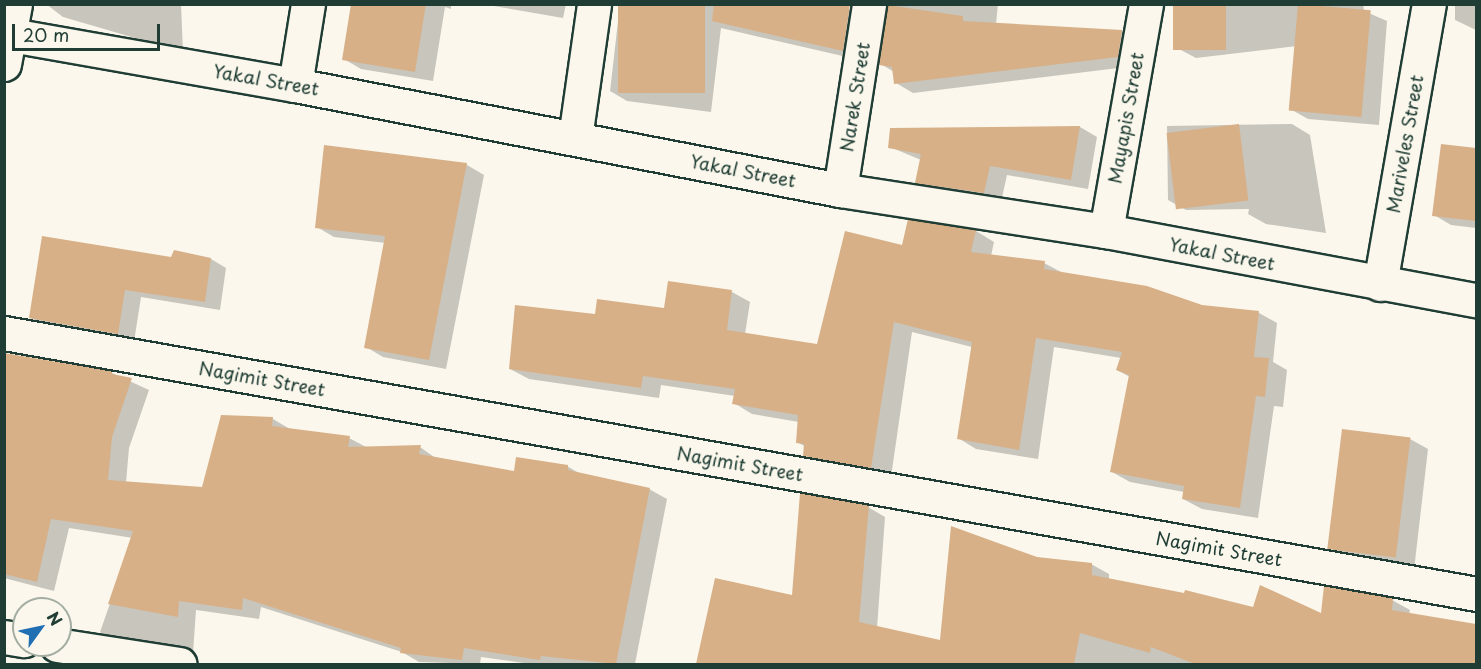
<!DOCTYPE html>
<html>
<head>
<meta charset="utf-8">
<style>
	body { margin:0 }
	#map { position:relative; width:1481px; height:669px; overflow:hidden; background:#fbf7ec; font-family:"Playpen Sans",sans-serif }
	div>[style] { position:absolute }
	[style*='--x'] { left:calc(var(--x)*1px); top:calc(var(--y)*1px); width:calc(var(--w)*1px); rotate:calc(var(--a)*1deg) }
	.shadow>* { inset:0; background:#0003 }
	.building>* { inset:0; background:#d7b088; transform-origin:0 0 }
	.roads { filter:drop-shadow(2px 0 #1f3d34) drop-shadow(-2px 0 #1f3d34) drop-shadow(0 2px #1f3d34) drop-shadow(0 -2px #1f3d34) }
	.minor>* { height:33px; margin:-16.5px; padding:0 16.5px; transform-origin:16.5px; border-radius:16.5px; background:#fbf7ec }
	span { translate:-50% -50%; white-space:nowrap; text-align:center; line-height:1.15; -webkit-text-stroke:4.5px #fbf7ec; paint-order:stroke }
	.street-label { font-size:18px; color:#1f3d34 }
	.frame { position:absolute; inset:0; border:6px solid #1f3d34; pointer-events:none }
	.north { position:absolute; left:12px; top:597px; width:60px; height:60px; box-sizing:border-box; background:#fbf7ec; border:2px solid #a3ada2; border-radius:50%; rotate:57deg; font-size:16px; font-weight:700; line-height:24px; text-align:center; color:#1f3d34 }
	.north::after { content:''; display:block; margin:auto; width:21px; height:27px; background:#1f6fb2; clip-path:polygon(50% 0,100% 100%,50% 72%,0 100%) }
	.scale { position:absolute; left:12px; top:24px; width:148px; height:27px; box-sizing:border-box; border:3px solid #1f3d34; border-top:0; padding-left:8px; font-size:18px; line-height:21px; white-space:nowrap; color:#1f3d34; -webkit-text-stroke:4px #fbf7ec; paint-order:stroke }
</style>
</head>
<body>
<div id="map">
	<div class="shadow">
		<i style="clip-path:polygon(46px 4px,181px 4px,183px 52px,63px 17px)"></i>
		<i style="clip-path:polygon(353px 4px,451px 4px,451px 9px,445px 7px,433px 81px,361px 69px,344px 59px)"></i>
		<i style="clip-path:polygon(482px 4px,566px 4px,563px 18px)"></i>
		<i style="clip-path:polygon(620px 4px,839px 4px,867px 17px,860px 60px,721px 28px,711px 112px,627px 101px,610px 91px)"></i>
		<i style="clip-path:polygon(891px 4px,998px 4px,996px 24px,1122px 31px,1139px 41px,1135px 66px,913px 93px,896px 83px,894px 72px,881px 64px)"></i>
		<i style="clip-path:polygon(1174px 4px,1363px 4px,1364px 11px,1387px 21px,1379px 125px,1308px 119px,1292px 110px,1297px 46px,1196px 58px,1179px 49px)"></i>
		<i style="clip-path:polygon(1455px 4px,1476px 4px,1476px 30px,1455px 20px)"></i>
		<i style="clip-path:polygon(1292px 124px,1310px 135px,1326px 233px,1266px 224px,1248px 214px,1249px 209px,1186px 210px,1168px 200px,1167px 126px)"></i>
		<i style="clip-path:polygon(1080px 127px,1097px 137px,1088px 189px,1007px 175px,1001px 202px,934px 192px,917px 182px,921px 160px,890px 147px)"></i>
		<i style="clip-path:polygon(1442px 145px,1476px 149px,1476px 228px,1451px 225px,1434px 215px)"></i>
		<i style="clip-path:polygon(325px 147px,467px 165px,484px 175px,446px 369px,383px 357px,366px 347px,386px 243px,334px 237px,317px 227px)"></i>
		<i style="clip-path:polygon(909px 221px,976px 231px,994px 242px,991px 256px,1044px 263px,1063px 273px,1202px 306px,1259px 313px,1277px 323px,1273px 362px,1287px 370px,1283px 407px,1274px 406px,1258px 518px,1202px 509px,1183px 499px,1184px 492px,1130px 482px,1112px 472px,1130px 377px,1117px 370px,1121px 358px,1054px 347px,1038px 459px,976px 449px,958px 438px,972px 347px,912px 332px,891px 477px,823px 465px,805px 455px,806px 447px,797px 442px,799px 422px,752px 414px,734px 403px,735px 396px,661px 385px,659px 398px,529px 379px,510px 369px,597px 316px,666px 310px,732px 292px,750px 302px,745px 334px,818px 346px,904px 247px)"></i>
		<i style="clip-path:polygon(211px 259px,226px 268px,220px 310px,141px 297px,134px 342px,46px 327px,31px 318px)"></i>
		<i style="clip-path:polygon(112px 373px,149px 390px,129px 448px,126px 483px,203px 489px,222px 416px,273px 419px,290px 429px,349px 438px,368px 448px,420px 447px,437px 459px,516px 473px,567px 466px,582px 475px,649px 489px,667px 499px,635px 664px,531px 664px,481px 657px,480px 664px,419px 662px,402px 652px,261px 607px,259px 619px,196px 610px,193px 653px,117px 642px,100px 632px,133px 538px,69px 528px,54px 591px,4px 578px,4px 426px)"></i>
		<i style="clip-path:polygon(1410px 439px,1428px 449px,1414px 570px,1347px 558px,1330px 548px)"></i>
		<i style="clip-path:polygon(868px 507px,885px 517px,877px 628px,942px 641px,1037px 558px,1091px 564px,1109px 574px,1109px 580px,1254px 609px,1322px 615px,1392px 600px,1410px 610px,1409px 614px,1476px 625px,1476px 664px,697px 664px,717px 580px,794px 596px)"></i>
	</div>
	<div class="building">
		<i style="clip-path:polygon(351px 4px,426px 4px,415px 72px,342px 60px)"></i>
		<i style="left:618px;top:4px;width:87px;height:89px"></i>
		<i style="clip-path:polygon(714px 4px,850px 4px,843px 51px,712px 21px)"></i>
		<i style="left:1173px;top:4px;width:53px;height:46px"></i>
		<i style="left:1298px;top:4px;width:73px;height:107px;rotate:5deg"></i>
		<i style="clip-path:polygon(887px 5px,963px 16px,963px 21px,1122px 30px,1118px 57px,894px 84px,892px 67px,879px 65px)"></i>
		<i style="left:1239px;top:124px;width:77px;height:73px;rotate:83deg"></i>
		<i style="clip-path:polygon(1080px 126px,1071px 180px,990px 166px,984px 193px,915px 183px,921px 154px,888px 148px,890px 128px)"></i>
		<i style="clip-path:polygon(1441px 144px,1476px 148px,1476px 221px,1432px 216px)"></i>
		<i style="clip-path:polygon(324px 145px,467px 163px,429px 360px,364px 348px,385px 236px,315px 228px)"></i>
		<i style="clip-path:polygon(908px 219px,976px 230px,971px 252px,1045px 261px,1044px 269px,1147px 286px,1202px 305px,1259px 311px,1254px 357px,1269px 358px,1265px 397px,1256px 396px,1240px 508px,1182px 499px,1184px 486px,1110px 472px,1129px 375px,1116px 370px,1122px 352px,1036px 338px,1019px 450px,957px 439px,972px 342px,894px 322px,871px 468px,803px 456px,804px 444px,796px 443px,798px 415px,732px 404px,735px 389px,643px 376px,641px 388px,509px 369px,515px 305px,595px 314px,597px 299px,664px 308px,668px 281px,732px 290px,727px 330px,817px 344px,845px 231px,902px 245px)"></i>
		<i style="clip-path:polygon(42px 236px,171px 257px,174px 250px,211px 258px,205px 302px,125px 290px,118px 334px,29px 318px)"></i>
		<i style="clip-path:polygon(4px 353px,112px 371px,112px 374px,132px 378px,112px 437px,108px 480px,202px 487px,221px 415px,273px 417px,272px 426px,350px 436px,348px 447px,421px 445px,419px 454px,514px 471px,516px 457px,568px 465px,568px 470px,650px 488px,616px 664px,541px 656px,540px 660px,464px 648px,462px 660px,400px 653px,401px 648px,243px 598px,242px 610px,179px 601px,178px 617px,108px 604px,133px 531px,51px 519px,37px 582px,4px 574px)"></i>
		<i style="left:1342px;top:429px;width:69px;height:121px;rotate:7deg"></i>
		<i style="clip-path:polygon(800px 493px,869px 505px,859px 622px,940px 640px,951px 526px,1037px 557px,1092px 563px,1092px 575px,1184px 593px,1185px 590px,1253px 607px,1260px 585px,1321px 613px,1324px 586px,1393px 598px,1392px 610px,1476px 624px,1476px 664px,1195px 664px,1151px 647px,1150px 653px,1080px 633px,1074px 664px,696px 664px,715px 578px,792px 595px)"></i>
	</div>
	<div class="roads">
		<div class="minor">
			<i style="--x:11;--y:35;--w:288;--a:10"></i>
			<i style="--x:295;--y:85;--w:555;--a:10.91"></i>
			<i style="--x:840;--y:190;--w:269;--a:8.8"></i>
			<i style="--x:1106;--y:231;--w:376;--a:10.6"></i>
			<i style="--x:4;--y:64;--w:61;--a:-79.6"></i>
			<i style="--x:295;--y:85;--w:82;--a:-80.9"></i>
			<i style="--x:575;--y:138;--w:135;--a:-81.9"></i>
			<i style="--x:840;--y:190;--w:188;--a:-81.1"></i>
			<i style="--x:1106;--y:231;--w:230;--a:-80"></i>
			<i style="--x:1380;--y:284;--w:284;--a:-80.1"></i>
			<i style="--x:4;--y:333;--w:1495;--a:10.05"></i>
			<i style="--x:4;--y:637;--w:20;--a:9"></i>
			<i style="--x:57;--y:645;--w:124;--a:8.8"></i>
		</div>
	</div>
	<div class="street-label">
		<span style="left:266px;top:80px;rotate:10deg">Yakal Street</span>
		<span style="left:855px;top:97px;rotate:-81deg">Narek Street</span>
		<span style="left:1126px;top:118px;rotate:-80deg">Mayapis Street</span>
		<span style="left:1405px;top:144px;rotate:-80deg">Mariveles Street</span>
		<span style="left:743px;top:171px;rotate:11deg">Yakal Street</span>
		<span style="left:1222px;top:254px;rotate:11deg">Yakal Street</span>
		<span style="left:262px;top:379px;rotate:10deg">Nagimit Street</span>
		<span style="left:740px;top:464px;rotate:10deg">Nagimit Street</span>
		<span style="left:1219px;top:549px;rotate:10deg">Nagimit Street</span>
	</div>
	<div class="frame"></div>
	<div class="north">N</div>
	<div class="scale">20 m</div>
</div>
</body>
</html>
